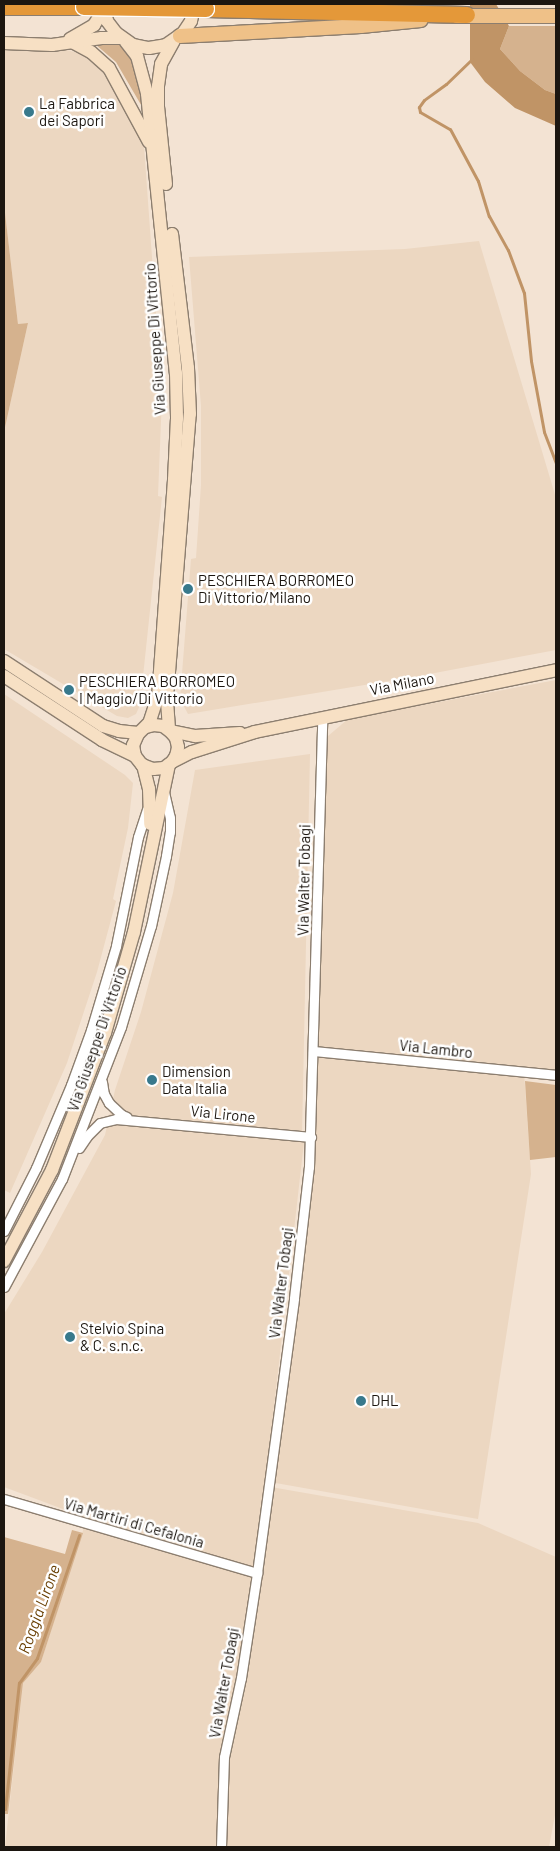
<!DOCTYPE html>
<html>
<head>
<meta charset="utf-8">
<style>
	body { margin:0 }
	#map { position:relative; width:560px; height:1851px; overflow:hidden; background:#f3e3d3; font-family:Barlow,sans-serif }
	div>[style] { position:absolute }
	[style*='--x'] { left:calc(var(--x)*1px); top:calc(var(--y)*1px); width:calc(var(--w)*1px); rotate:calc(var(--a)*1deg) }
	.built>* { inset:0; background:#ecd7c1 }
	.green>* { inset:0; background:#d5b28e }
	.water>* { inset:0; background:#c09466 }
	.stream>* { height:3px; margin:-1.5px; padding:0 1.5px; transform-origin:1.5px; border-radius:1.5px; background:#c09466 }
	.roads { filter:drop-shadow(1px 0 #8c7e6f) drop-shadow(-1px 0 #8c7e6f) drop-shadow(0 1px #8c7e6f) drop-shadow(0 -1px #8c7e6f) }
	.street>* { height:9px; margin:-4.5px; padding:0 4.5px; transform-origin:4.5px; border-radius:4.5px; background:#fff }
	.secondary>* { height:12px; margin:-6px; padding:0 6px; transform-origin:6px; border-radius:6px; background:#f7e0c4 }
	.primary>* { height:14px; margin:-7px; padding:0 7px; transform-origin:7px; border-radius:7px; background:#efc188 }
	.highway>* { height:16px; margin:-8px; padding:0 8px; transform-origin:8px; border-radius:8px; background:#e49839 }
	.bridges { filter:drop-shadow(1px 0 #fff) drop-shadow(-1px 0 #fff) drop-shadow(0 1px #fff) drop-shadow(0 -1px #fff) }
	.highway-bridge>* { height:16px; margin:-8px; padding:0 8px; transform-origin:8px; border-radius:8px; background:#e49839 }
	.dots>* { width:14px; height:14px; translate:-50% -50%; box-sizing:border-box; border:2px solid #fff; border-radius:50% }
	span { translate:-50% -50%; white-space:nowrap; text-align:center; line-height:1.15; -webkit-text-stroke:5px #fff; paint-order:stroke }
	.poi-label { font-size:15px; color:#1c1610 }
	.left { translate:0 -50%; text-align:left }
	.street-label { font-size:15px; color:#1c1610 }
	.water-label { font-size:16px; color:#693f02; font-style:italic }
	.frame { position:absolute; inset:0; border:5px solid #1c1610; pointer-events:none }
</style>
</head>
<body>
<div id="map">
	<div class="built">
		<i style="clip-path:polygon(55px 47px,86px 55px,101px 65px,143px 132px,162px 396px,158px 496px,162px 497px,140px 705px,136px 714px,128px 718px,117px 716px,4px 649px,4px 432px,28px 323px,18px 324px,4px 204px,4px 48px)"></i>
		<i style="clip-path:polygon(479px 241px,556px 498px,556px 650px,419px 676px,188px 714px,180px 699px,191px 559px,196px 558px,201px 485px,201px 406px,189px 257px,405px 249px)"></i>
		<i style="clip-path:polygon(556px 680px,556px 1075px,524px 1072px,531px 1174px,478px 1519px,270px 1482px,309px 1167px,321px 742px,348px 719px)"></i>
		<i style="clip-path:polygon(4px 694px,125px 775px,133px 783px,128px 828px,113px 899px,116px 901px,97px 972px,67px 1063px,10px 1193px,4px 1190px)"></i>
		<i style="clip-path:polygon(310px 754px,302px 1136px,304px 1142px,265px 1486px,478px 1523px,556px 1557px,556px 1810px,549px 1847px,5px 1847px,23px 1683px,41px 1662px,87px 1518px,4px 1487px,4px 1314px,42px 1252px,105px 1135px,115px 1090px,141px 1012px,173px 893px,195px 770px)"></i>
	</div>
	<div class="green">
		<i style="clip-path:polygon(509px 26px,556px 26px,556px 94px,545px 90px,520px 71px,500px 49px)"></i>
		<i style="clip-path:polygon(113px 43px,121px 45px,128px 54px,138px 76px,144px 110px,116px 62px,95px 44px)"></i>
		<i style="clip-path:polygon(4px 204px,18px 324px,28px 323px,4px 432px)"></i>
		<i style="clip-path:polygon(525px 1081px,556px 1085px,556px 1157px,530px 1160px)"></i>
		<i style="clip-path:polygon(72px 1530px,83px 1533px,41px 1662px,23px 1683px,8px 1814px,4px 1814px,4px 1537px,65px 1554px)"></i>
	</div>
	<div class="water">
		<i style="clip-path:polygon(470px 4px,496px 4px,509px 26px,500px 49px,520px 71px,545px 90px,556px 94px,556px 126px,515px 108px,485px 82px,470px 62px)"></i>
	</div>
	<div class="stream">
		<i style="--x:472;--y:59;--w:36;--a:136"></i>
		<i style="--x:446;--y:84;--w:27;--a:144"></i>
		<i style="--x:424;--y:100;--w:9;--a:126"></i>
		<i style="--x:419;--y:107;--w:5;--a:79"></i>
		<i style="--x:420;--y:112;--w:34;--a:30"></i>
		<i style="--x:450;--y:129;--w:59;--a:61.7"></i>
		<i style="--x:478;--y:181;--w:37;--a:73"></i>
		<i style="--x:489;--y:216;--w:39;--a:61"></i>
		<i style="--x:508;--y:250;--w:46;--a:69.6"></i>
		<i style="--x:524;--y:293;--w:68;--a:84.1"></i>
		<i style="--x:531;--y:361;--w:72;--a:79.6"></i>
		<i style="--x:544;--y:432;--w:34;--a:69"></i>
		<i style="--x:5;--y:1809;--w:127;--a:-83.7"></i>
		<i style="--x:19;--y:1683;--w:31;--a:-54"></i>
		<i style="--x:37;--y:1658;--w:130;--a:-71.1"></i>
	</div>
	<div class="roads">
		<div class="street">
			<i style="--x:313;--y:1051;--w:244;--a:5.6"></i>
			<i style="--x:102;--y:1082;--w:12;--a:81"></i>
			<i style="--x:104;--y:1094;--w:10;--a:61"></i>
			<i style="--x:109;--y:1103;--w:18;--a:43"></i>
			<i style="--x:122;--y:1115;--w:5;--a:22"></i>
			<i style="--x:79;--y:1148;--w:14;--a:-56"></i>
			<i style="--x:87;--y:1136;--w:18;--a:-45"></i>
			<i style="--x:100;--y:1123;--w:16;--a:-14"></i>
			<i style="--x:116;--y:1119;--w:196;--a:5.3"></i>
			<i style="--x:4;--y:1231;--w:71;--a:-63.1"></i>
			<i style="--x:36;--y:1168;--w:90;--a:-67.1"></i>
			<i style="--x:71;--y:1085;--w:59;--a:-70"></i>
			<i style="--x:91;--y:1030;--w:88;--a:-73.4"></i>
			<i style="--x:116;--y:946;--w:111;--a:-78.6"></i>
			<i style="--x:138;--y:837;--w:29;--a:-72"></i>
			<i style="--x:4;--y:1287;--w:123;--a:-61.8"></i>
			<i style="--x:62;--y:1179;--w:163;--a:-68.8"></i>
			<i style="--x:121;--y:1027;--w:105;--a:-73.5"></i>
			<i style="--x:151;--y:926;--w:72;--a:-77.9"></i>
			<i style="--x:166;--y:856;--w:24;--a:-81"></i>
			<i style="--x:170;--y:832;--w:14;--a:-90"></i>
			<i style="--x:170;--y:818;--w:27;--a:-103"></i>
			<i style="--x:4;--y:1499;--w:264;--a:16.3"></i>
			<i style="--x:221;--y:1847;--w:90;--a:-88.1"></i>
			<i style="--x:224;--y:1757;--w:81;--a:-77.9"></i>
			<i style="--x:241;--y:1678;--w:106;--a:-81.3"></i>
			<i style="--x:257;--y:1573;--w:277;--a:-82.3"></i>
			<i style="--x:294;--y:1298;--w:132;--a:-83.5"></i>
			<i style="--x:309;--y:1167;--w:450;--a:-88.3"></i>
		</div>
		<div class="secondary">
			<i style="--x:104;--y:4;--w:17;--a:80"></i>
			<i style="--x:107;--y:21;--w:15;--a:53"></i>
			<i style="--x:116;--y:33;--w:21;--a:35"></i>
			<i style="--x:133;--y:45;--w:16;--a:11"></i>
			<i style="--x:149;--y:48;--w:17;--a:-10"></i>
			<i style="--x:166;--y:45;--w:21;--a:-35"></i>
			<i style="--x:183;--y:33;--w:14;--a:-56"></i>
			<i style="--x:191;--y:21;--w:17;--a:-77"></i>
			<i style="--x:70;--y:39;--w:28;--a:-30"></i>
			<i style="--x:94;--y:25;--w:19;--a:-58"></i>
			<i style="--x:72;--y:42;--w:21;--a:28"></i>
			<i style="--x:91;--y:52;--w:24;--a:42"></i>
			<i style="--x:109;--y:68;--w:84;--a:61.6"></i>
			<i style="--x:126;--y:42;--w:18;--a:52"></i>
			<i style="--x:137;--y:56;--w:39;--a:75"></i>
			<i style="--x:147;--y:94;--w:281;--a:84.1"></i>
			<i style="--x:176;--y:373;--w:45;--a:88.7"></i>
			<i style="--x:177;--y:418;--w:62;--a:92.8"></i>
			<i style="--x:174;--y:480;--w:217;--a:94.2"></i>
			<i style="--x:158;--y:696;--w:28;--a:108"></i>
			<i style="--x:149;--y:723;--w:16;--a:135"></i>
			<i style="--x:138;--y:734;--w:12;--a:114"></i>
			<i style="--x:133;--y:745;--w:11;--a:80"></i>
			<i style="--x:135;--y:756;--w:11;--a:52"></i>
			<i style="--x:142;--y:765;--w:12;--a:20"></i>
			<i style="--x:153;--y:769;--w:11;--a:-5"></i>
			<i style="--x:164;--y:768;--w:10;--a:-37"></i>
			<i style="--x:172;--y:762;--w:7;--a:-56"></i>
			<i style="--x:176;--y:756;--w:9;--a:-77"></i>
			<i style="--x:178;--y:747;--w:9;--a:-103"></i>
			<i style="--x:176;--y:738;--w:8;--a:-130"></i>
			<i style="--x:171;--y:732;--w:10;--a:-143"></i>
			<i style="--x:163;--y:726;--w:9;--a:-174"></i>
			<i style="--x:154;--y:725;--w:8;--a:166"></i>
			<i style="--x:4;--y:43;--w:48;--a:2.4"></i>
			<i style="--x:52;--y:45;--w:50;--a:-8"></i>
			<i style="--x:102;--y:38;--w:19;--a:0"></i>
			<i style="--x:166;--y:184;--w:77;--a:-95.9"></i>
			<i style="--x:158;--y:107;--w:21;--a:-90"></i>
			<i style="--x:158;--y:86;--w:22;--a:-82"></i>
			<i style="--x:161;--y:64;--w:26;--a:-61"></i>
			<i style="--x:4;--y:661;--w:118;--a:33.3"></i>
			<i style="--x:103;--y:726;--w:17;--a:17"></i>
			<i style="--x:119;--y:731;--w:19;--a:6"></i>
			<i style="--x:4;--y:676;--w:117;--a:33.1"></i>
			<i style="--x:102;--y:740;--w:37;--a:26"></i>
			<i style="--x:169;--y:729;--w:32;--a:-94"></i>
			<i style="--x:167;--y:697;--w:284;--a:-85.4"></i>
			<i style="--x:190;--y:414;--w:46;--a:-92.5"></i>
			<i style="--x:188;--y:368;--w:135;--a:-96.8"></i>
			<i style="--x:171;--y:731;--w:25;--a:12"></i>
			<i style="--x:195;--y:736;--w:45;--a:-3.8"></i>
			<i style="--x:172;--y:762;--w:22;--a:-27"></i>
			<i style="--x:192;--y:752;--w:66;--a:-17.6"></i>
			<i style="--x:255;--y:732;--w:307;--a:-11.6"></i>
			<i style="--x:143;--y:765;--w:25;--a:76"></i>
			<i style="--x:149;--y:789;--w:35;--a:88"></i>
			<i style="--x:4;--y:1261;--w:103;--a:-62.2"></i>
			<i style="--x:52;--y:1170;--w:147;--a:-68.9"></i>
			<i style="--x:105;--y:1033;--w:105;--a:-74"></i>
			<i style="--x:134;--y:932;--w:171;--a:-78.2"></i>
		</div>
		<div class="primary">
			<i style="--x:457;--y:16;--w:99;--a:0"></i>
			<i style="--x:180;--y:36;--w:181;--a:-3.2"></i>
			<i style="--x:361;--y:26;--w:60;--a:-5.7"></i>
		</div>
		<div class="highway">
			<i style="--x:4;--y:7;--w:80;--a:0"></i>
			<i style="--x:206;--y:9;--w:261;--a:1.3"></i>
		</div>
	</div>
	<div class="bridges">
		<div class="highway-bridge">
			<i style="--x:84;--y:7;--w:122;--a:0.9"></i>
		</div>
	</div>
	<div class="dots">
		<i style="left:29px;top:112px;background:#38798c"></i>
		<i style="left:188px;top:589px;background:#38798c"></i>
		<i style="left:69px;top:690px;background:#38798c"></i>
		<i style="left:152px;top:1080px;background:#38798c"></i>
		<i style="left:70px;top:1337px;background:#38798c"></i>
		<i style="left:361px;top:1401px;background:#38798c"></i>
	</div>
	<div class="poi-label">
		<span class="left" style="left:39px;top:112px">La Fabbrica<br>dei Sapori</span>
		<span class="left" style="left:198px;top:589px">PESCHIERA BORROMEO<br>Di Vittorio/Milano</span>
		<span class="left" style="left:79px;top:690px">PESCHIERA BORROMEO<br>I Maggio/Di Vittorio</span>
		<span class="left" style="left:162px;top:1080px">Dimension<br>Data Italia</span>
		<span class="left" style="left:80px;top:1337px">Stelvio Spina<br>&amp; C. s.n.c.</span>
		<span class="left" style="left:371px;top:1401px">DHL</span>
	</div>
	<div class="street-label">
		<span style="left:155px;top:339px;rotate:-94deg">Via Giuseppe Di Vittorio</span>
		<span style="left:402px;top:684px;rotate:-11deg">Via Milano</span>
		<span style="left:304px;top:880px;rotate:-89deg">Via Walter Tobagi</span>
		<span style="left:97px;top:1039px;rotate:-71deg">Via Giuseppe Di Vittorio</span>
		<span style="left:436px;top:1049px;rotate:6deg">Via Lambro</span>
		<span style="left:223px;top:1114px;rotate:6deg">Via Lirone</span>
		<span style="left:281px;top:1283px;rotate:-83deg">Via Walter Tobagi</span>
		<span style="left:134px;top:1523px;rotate:16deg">Via Martiri di Cefalonia</span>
		<span style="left:224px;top:1683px;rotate:-80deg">Via Walter Tobagi</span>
	</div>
	<div class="water-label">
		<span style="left:39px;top:1609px;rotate:-70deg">Roggia Lirone</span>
	</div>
	<div class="frame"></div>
</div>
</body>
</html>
